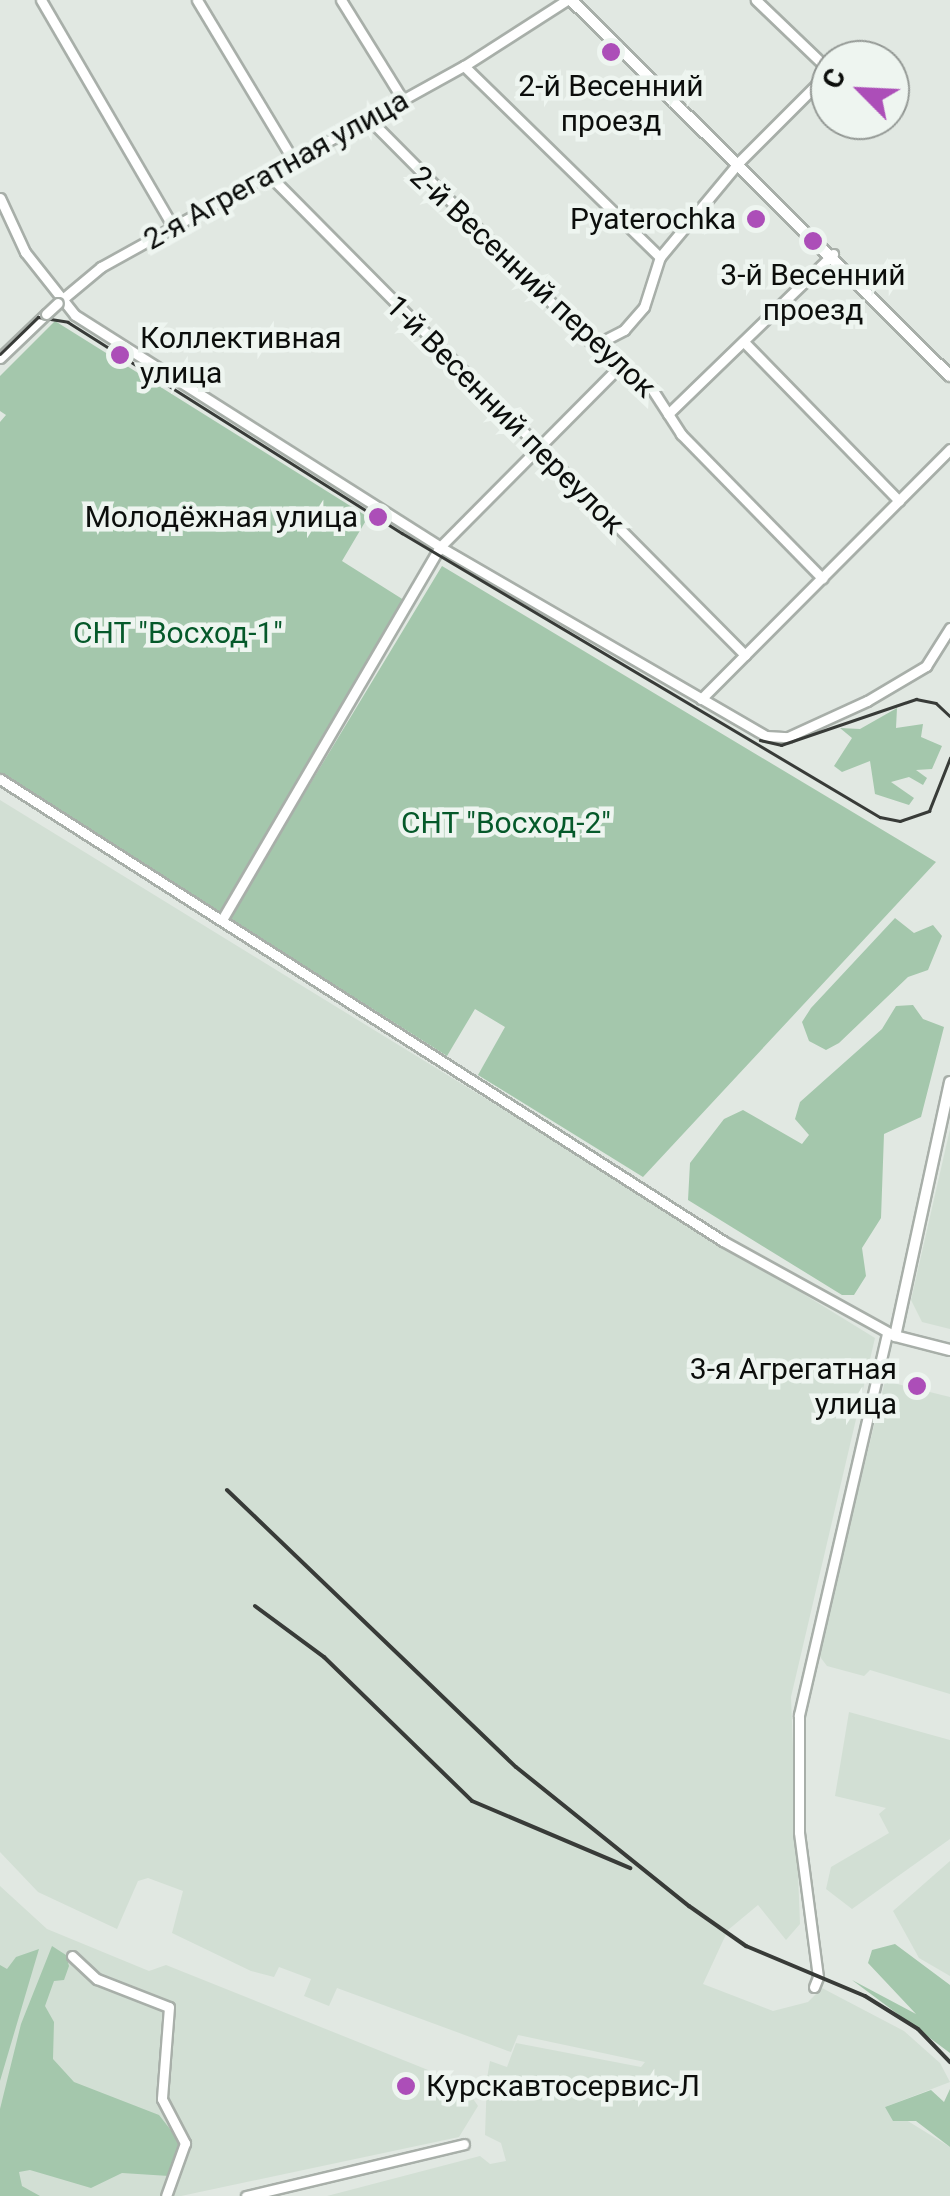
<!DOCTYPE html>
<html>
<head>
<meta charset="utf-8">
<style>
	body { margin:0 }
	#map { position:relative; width:950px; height:2196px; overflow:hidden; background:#e1e8e2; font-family:Roboto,sans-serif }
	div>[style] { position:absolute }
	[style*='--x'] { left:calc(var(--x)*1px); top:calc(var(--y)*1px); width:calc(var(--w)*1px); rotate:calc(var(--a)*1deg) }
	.built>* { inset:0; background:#d2dfd4 }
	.green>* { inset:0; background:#a4c7ac }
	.roads { filter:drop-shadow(2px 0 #a8afa9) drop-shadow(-2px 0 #a8afa9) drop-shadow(0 2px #a8afa9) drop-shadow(0 -2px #a8afa9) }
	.minor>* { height:9px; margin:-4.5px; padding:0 4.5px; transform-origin:4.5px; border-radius:4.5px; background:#fff }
	.tertiary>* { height:10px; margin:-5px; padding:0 5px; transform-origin:5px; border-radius:5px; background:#fff }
	.tram>* { height:2.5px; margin:-1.25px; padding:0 1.25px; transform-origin:1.25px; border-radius:1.25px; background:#383b38 }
	.rail>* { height:4px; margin:-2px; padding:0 2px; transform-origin:2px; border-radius:2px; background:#383b38 }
	.bridges { filter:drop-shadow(2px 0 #a8afa9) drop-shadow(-2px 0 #a8afa9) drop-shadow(0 2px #a8afa9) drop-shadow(0 -2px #a8afa9) }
	.minor-bridge>* { height:9px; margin:-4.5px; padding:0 4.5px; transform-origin:4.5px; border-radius:4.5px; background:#fff }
	.dots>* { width:28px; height:28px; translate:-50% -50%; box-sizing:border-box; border:5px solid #eef5f0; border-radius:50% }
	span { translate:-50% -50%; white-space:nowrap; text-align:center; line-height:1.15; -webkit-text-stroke:9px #eef5f0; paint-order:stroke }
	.poi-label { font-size:30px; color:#0c0e0c }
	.right { translate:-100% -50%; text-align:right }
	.left { translate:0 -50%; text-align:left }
	.street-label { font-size:30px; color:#0c0e0c }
	.park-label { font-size:30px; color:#05592a }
	.north { position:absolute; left:810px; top:40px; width:100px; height:100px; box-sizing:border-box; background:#eef5f0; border:2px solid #949995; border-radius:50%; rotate:294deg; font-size:28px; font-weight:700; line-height:40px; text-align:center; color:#0c0e0c }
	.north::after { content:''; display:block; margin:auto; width:35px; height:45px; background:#ac4eb8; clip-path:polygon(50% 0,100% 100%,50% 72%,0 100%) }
</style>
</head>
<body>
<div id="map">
	<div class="built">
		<i style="clip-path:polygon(0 800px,875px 1338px,791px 1697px,800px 1924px,786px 1940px,758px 1905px,728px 1930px,703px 1984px,773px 2011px,808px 2002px,822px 1988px,904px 2031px,940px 2063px,950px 2082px,885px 2107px,950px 2147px,950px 2196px,327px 2196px,480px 2156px,490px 2164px,506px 2161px,501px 2143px,485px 2135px,487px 2078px,490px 2061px,507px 2067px,516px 2043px,641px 2067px,645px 2062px,518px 2035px,511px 2052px,337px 1988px,329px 2006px,304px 1996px,311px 1979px,279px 1967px,274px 1977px,251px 1971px,172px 1933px,183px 1891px,148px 1878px,138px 1881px,117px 1929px,38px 1892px,0 1852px)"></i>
		<i style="clip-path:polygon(950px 1129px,950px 1329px,922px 1322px,911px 1300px)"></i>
		<i style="clip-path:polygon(885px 1381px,950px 1397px,950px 1694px,870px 1670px,864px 1676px,827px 1666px,818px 1654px)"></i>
		<i style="clip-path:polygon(849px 1712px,950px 1740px,950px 1839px,852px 1909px,826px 1889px,831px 1867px,889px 1833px,879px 1814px,886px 1808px,835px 1796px)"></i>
		<i style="clip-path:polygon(950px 1861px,950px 1976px,919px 1958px,893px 1911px)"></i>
		<i style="clip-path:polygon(0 1886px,47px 1929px,149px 1971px,166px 1965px,463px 2084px,478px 2106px,459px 2137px,181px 2196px,0 2196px)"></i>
	</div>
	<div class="green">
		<i style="clip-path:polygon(55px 321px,368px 517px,342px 561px,407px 602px,221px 913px,0 773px,0 422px,6px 415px,0 411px,0 376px)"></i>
		<i style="clip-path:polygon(442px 566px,936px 862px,643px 1177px,478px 1075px,505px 1027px,475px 1009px,447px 1056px,229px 918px)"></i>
		<i style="clip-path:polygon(897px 708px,896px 728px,923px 724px,921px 737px,942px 746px,932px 769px,916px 770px,927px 778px,923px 785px,909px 777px,891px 782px,914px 798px,909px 805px,875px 794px,870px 761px,842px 772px,834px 766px,852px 738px,840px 728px,860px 729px)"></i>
		<i style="clip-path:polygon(895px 918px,914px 933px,933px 925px,942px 936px,928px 970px,908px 977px,839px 1043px,826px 1050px,809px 1041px,802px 1022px,811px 1008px)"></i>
		<i style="clip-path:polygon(913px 1005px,923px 1019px,944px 1027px,921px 1117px,884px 1134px,881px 1218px,862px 1248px,866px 1276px,854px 1295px,842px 1295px,688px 1200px,690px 1163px,724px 1119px,743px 1110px,802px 1144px,809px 1135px,795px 1119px,800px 1102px,882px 1029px,896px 1006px)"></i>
		<i style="clip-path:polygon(895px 1944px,950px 1985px,950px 2053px,852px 1980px,916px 2014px,868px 1963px,872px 1950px)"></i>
		<i style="clip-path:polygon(52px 1946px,66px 1955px,69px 1966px,64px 1980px,54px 1981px,45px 2006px,54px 2022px,53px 2059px,74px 2082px,159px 2115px,181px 2143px,169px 2176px,122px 2173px,91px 2188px,30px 2170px,19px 2172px,22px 2186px,40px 2196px,0 2196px,0 2109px,21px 2024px)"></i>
		<i style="clip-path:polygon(39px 1949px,0 2081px,0 1965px,7px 1969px,16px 1957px)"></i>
		<i style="clip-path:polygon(950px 2089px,950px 2147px,916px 2121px,893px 2121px,885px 2107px,931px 2090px,944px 2102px)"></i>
	</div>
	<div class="roads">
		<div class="minor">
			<i style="--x:41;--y:0;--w:263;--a:59.8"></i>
			<i style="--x:197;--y:0;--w:184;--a:59"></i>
			<i style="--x:341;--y:0;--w:118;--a:58.2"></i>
			<i style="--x:464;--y:66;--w:274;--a:44.3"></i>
			<i style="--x:367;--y:117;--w:355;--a:45.2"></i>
			<i style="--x:617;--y:369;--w:40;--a:29.7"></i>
			<i style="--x:652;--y:389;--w:54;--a:57.2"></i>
			<i style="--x:681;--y:434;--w:202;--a:45.6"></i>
			<i style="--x:267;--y:173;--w:679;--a:45.24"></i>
			<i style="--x:0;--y:198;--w:60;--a:65.2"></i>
			<i style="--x:25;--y:252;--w:80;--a:51.6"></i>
			<i style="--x:75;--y:315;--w:432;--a:32.4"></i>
			<i style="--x:440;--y:547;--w:377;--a:30.1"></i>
			<i style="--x:766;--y:736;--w:22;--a:3"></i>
			<i style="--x:788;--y:737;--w:87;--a:-24.5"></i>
			<i style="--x:867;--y:701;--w:69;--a:-30.7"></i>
			<i style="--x:926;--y:666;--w:45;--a:-57.7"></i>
			<i style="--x:59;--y:302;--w:55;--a:-39.8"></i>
			<i style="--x:101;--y:267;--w:415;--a:-29"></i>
			<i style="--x:464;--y:66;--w:122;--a:-32.7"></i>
			<i style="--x:744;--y:342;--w:222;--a:45.7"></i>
			<i style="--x:593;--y:346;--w:35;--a:-27"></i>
			<i style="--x:624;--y:330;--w:30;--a:-49"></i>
			<i style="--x:644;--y:307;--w:52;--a:-72.3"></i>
			<i style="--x:660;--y:257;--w:125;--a:-50.2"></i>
			<i style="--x:740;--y:161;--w:127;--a:-45"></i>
			<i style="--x:830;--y:71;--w:103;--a:-136.2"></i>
			<i style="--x:0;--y:358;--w:64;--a:-43.7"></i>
			<i style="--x:668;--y:414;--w:230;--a:-44.1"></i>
			<i style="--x:701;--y:699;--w:353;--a:-45.1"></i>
			<i style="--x:0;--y:779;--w:858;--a:32.58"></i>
			<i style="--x:723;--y:1241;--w:196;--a:28.9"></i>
			<i style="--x:223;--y:918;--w:430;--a:-59.7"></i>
			<i style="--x:440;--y:547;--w:251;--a:-45.2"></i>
			<i style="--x:72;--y:1956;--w:34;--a:43"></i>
			<i style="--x:97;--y:1979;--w:77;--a:21.3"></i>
			<i style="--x:169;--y:2007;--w:92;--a:94.4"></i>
			<i style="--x:162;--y:2099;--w:50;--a:62.4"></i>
			<i style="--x:185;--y:2143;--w:56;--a:109.7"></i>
			<i style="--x:814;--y:1987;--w:11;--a:-68"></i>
			<i style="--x:818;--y:1977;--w:146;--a:-97.5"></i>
			<i style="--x:799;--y:1832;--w:117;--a:-90"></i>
			<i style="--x:799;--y:1715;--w:390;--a:-77"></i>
			<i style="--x:246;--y:2196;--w:224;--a:-13.4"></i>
		</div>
		<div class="tertiary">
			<i style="--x:571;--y:0;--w:534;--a:44.77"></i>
			<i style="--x:950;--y:1082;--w:260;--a:102.2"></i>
			<i style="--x:895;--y:1336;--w:57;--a:14.3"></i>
		</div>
	</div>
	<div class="tram">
		<i style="--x:0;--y:354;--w:53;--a:-44.2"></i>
		<i style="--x:38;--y:317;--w:30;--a:9"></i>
		<i style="--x:68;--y:322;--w:395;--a:32.3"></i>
		<i style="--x:402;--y:533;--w:556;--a:30.72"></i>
		<i style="--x:880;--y:817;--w:20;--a:11"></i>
		<i style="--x:900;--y:821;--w:31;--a:-19"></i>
		<i style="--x:929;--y:811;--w:57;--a:-68.4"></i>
		<i style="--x:760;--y:740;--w:22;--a:13"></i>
		<i style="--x:781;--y:745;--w:143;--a:-18.8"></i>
		<i style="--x:916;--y:699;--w:20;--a:11"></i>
		<i style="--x:936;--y:703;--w:19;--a:43"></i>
	</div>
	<div class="rail">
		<i style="--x:227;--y:1490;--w:400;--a:43.8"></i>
		<i style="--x:516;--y:1767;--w:222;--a:38.8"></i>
		<i style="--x:689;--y:1906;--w:70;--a:35.1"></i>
		<i style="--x:746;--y:1946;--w:129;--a:22.8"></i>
		<i style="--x:865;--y:1996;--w:62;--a:31.9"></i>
		<i style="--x:918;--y:2029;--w:46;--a:45.9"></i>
		<i style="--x:255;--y:1606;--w:86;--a:36.5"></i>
		<i style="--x:324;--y:1657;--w:206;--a:44.2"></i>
		<i style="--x:472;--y:1801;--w:172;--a:23"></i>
	</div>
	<div class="bridges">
		<div class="minor-bridge">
			<i style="--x:46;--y:314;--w:16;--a:-43"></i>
		</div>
	</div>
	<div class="dots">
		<i style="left:611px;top:52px;background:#ac4eb8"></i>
		<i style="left:756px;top:219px;background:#ac4eb8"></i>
		<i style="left:813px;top:241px;background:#ac4eb8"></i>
		<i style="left:120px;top:355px;background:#ac4eb8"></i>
		<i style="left:378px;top:517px;background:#ac4eb8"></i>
		<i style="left:917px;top:1386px;background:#ac4eb8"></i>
		<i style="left:406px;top:2086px;background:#ac4eb8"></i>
	</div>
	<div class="poi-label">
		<span style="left:611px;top:103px">2-й Весенний<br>проезд</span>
		<span class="right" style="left:736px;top:219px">Pyaterochka</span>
		<span style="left:813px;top:292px">3-й Весенний<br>проезд</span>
		<span class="left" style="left:140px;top:355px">Коллективная<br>улица</span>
		<span class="right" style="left:358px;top:517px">Молодёжная улица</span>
		<span class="right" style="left:897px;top:1386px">3-я Агрегатная<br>улица</span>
		<span class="left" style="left:426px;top:2086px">Курскавтосервис-Л</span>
	</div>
	<div class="street-label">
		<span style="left:276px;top:170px;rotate:-29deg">2-я Агрегатная улица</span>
		<span style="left:533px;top:282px;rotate:43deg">2-й Весенний переулок</span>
		<span style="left:505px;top:415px;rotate:45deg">1-й Весенний переулок</span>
	</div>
	<div class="park-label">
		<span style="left:178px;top:633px">СНТ "Восход-1"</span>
		<span style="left:506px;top:823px">СНТ "Восход-2"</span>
	</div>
	<div class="north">С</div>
</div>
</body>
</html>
